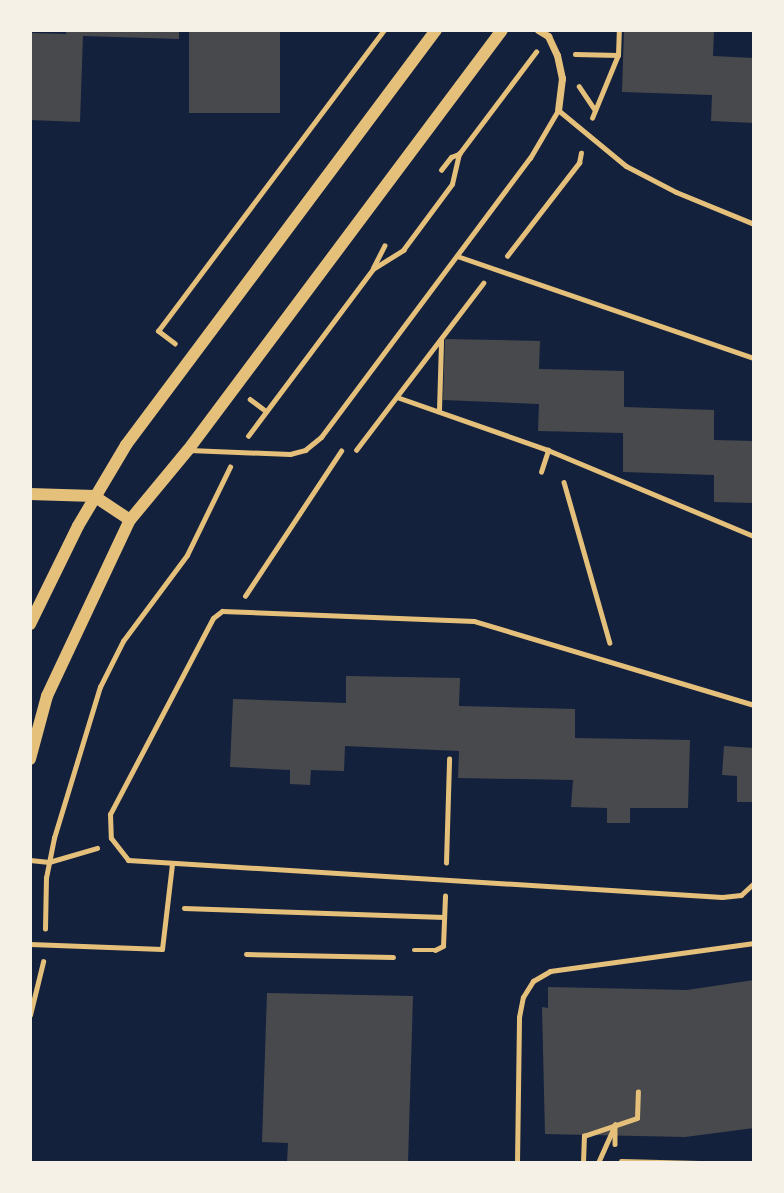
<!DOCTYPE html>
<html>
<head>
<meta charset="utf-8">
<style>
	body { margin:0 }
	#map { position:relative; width:784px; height:1193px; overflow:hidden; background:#14213d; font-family:Manrope,sans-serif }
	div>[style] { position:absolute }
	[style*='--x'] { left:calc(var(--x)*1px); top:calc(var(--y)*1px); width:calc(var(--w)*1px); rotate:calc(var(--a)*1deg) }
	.building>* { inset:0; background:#48494c; transform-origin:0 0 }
	.path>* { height:4.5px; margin:-2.25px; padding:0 2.25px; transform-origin:2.25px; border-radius:2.25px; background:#e5c07b }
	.service>* { height:5px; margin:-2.5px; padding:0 2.5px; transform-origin:2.5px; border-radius:2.5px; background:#e5c07b }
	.minor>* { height:7px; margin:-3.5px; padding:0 3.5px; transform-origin:3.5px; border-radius:3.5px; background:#e5c07b }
	.tertiary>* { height:12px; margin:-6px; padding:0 6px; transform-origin:6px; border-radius:6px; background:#e5c07b }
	span { translate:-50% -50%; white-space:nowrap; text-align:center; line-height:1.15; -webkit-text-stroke:5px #f6f1e7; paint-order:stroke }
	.frame { position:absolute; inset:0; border:32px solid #f6f1e7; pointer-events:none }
</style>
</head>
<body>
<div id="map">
	<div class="building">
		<i style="clip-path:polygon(66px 30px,179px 30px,179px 39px,83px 36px,80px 122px,30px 120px,30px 33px,66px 34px)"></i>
		<i style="left:189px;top:30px;width:91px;height:83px"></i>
		<i style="clip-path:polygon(624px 30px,714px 30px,713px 56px,754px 58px,754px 123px,711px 121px,712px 95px,622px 92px)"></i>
		<i style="clip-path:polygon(445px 339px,540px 341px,539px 369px,624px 371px,624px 407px,714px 410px,714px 440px,754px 441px,754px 503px,714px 502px,714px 475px,623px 472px,623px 433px,538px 431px,539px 404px,443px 400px)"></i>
		<i style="clip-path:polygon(346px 676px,460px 678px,459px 706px,575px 709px,575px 738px,690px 740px,688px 808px,630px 808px,630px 823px,607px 823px,607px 808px,571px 807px,573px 780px,458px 778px,459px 751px,345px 746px,344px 771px,311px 770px,310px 785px,290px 784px,290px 770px,230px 767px,233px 699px,346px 703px)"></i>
		<i style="clip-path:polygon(724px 746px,754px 748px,754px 802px,737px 802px,737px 776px,722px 775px)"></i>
		<i style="clip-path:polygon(754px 980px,754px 1128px,685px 1137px,545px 1134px,542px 1007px,548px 1008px,548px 987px,687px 990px)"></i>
		<i style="clip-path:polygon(267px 993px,413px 996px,408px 1163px,287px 1163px,288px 1143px,262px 1142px)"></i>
	</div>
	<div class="path">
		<i style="--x:575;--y:54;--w:43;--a:1.3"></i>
		<i style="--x:579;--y:86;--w:29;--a:56"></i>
		<i style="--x:592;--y:118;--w:68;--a:-67.6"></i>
		<i style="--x:618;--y:55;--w:25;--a:-88"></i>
		<i style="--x:441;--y:170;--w:16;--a:-52"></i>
		<i style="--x:451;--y:157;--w:9;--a:-21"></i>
		<i style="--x:507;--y:256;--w:118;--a:-52.3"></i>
		<i style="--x:579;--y:163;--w:10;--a:-79"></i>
		<i style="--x:373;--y:268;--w:25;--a:-63"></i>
		<i style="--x:175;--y:344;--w:21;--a:-143"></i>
		<i style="--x:158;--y:331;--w:376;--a:-53.1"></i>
		<i style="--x:397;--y:397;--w:160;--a:19.3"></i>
		<i style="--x:548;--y:450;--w:223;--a:22.7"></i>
		<i style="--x:250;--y:399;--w:20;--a:37"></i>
		<i style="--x:439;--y:410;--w:69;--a:-88.3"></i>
		<i style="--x:248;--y:436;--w:209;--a:-53.2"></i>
		<i style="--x:373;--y:269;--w:36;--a:-32"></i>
		<i style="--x:403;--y:250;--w:82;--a:-53.4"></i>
		<i style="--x:452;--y:184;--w:31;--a:-77"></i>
		<i style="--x:459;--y:154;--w:128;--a:-53"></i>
		<i style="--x:356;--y:450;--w:210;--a:-52.7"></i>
		<i style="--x:541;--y:472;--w:23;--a:-72"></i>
		<i style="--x:564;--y:482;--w:167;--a:74.1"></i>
		<i style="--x:245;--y:596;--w:174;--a:-56.5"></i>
		<i style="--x:30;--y:860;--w:19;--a:6"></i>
		<i style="--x:49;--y:862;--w:50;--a:-16.3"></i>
		<i style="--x:446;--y:863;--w:104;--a:-88.3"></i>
		<i style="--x:184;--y:908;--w:260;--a:2"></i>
		<i style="--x:45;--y:929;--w:51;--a:-88.9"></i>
		<i style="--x:46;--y:878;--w:41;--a:-78.7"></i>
		<i style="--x:54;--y:838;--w:158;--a:-73.1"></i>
		<i style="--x:100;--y:687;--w:51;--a:-63.4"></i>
		<i style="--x:123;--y:641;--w:107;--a:-53.3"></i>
		<i style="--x:187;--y:555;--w:98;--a:-64"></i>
		<i style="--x:414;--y:950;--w:21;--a:0"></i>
		<i style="--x:435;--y:950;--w:9;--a:-27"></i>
		<i style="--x:443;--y:946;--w:50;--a:-87.7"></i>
		<i style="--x:30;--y:1015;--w:55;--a:-76.2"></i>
		<i style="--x:583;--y:1163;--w:27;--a:-88"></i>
		<i style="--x:584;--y:1136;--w:56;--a:-18.8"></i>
		<i style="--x:637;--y:1118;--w:26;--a:-88"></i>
		<i style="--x:598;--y:1163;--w:42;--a:-65.9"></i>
		<i style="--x:615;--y:1125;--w:19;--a:90"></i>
	</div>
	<div class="service">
		<i style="--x:457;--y:256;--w:314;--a:19"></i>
		<i style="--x:189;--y:450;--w:101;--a:2.3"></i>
		<i style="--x:290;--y:454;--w:16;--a:-15"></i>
		<i style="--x:305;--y:450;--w:21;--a:-39"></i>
		<i style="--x:321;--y:437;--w:349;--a:-53.2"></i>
		<i style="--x:530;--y:158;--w:56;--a:-59.7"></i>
		<i style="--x:558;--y:110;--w:88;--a:39.5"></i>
		<i style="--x:626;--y:166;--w:56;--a:27.5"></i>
		<i style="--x:676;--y:192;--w:84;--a:22.3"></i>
		<i style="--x:754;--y:705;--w:292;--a:-163.3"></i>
		<i style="--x:474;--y:621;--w:252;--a:-177.7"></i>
		<i style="--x:222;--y:611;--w:11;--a:142"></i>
		<i style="--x:213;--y:618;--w:221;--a:117.7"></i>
		<i style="--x:110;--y:814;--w:24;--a:88"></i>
		<i style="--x:111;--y:838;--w:28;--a:52"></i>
		<i style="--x:128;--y:860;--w:595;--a:3.56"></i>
		<i style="--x:722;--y:897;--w:19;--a:-6"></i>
		<i style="--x:741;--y:895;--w:18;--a:-43"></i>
		<i style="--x:30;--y:944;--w:132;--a:2.2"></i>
		<i style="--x:162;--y:949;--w:86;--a:-83.3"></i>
		<i style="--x:246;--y:954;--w:147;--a:1.2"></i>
		<i style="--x:621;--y:1161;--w:78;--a:1.5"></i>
		<i style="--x:517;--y:1163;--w:146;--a:-89.2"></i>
		<i style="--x:519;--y:1017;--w:20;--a:-79"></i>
		<i style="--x:523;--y:997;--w:19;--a:-58"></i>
		<i style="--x:533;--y:981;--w:20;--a:-30"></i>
		<i style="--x:550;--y:971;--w:206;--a:-7.8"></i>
	</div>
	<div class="minor">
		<i style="--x:538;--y:30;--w:12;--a:31"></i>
		<i style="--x:548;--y:36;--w:21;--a:65"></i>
		<i style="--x:557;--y:55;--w:24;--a:78"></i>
		<i style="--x:562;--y:78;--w:32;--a:97"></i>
	</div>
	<div class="tertiary">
		<i style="--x:30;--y:494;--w:64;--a:1.8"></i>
		<i style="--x:94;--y:496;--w:43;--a:33.7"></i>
		<i style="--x:30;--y:624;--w:109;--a:-63.9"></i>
		<i style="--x:78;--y:526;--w:94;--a:-59.3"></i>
		<i style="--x:126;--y:445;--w:518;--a:-53.24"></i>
		<i style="--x:30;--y:759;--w:65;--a:-74.9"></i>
		<i style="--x:47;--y:696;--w:195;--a:-64.8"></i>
		<i style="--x:130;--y:520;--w:91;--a:-50.4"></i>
		<i style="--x:188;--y:450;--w:524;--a:-53.22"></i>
	</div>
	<div class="frame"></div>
</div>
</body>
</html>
